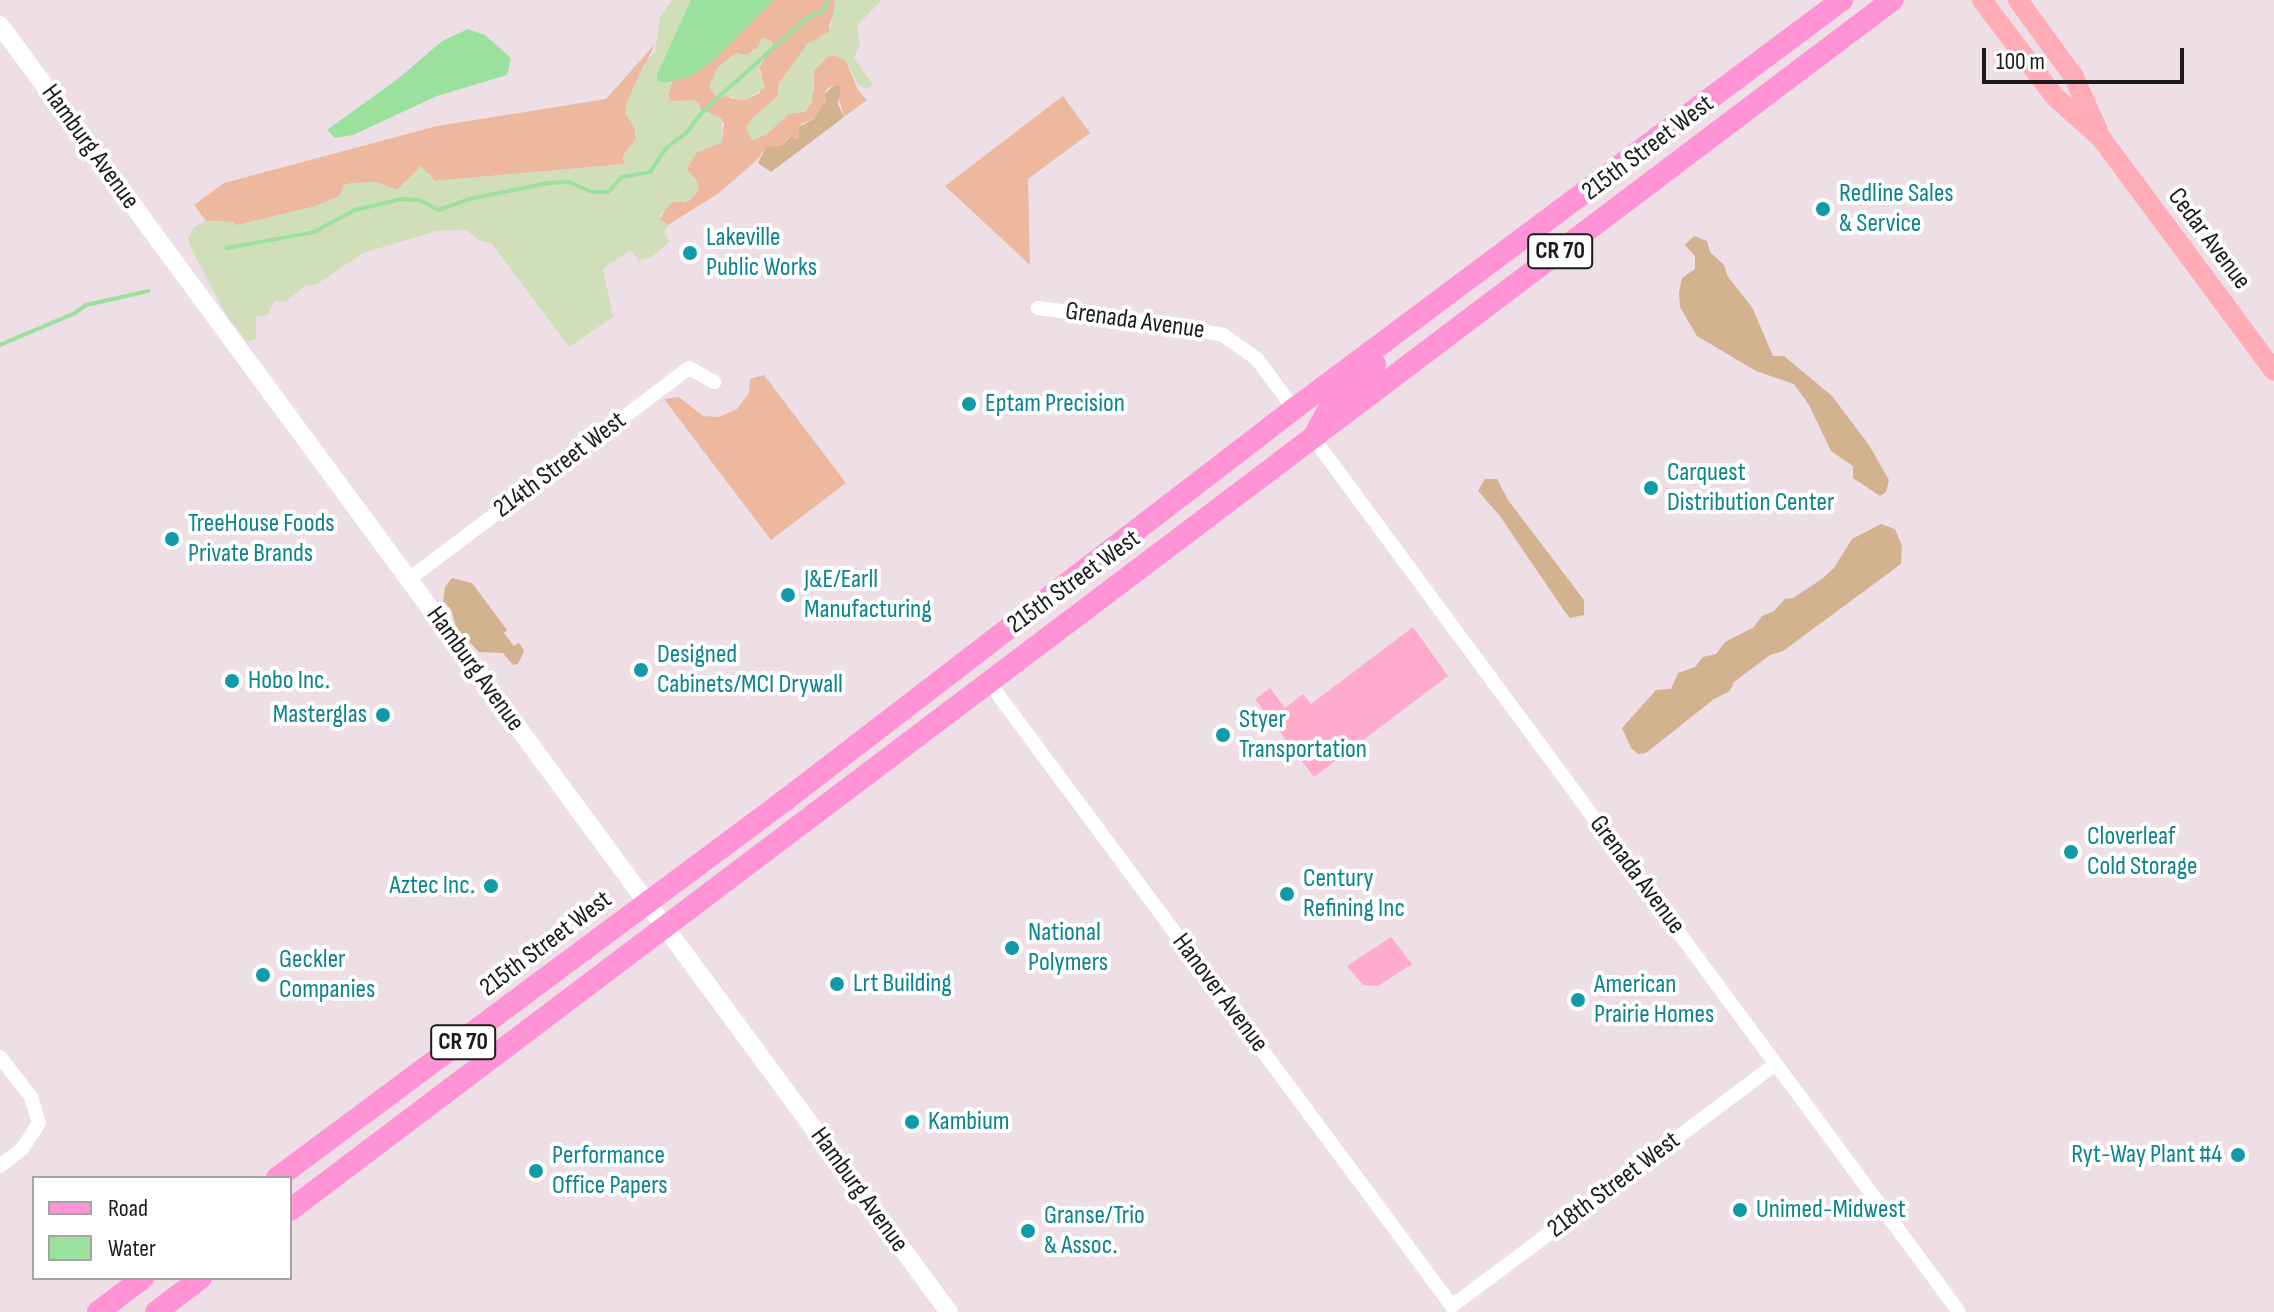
<!DOCTYPE html>
<html>
<head>
<meta charset="utf-8">
<style>
	body { margin:0 }
	#map { position:relative; width:2274px; height:1312px; overflow:hidden; background:#eedfe7; font-family:"Sofia Sans Condensed",sans-serif }
	div>[style] { position:absolute }
	[style*='--x'] { left:calc(var(--x)*1px); top:calc(var(--y)*1px); width:calc(var(--w)*1px); rotate:calc(var(--a)*1deg) }
	.grass>* { inset:0; background:#eeb89e }
	.forest>* { inset:0; background:#d2b28f }
	.wetland>* { inset:0; background:#d1deba }
	.sand>* { inset:0; background:#ffaccc }
	.water>* { inset:0; background:#9ae19d }
	.stream>* { height:4px; margin:-2px; padding:0 2px; transform-origin:2px; border-radius:2px; background:#9ae19d }
	.minor>* { height:14px; margin:-7px; padding:0 7px; transform-origin:7px; border-radius:7px; background:#fff }
	.tertiary>* { height:18px; margin:-9px; padding:0 9px; transform-origin:9px; border-radius:9px; background:#fff }
	.secondary>* { height:20px; margin:-10px; padding:0 10px; transform-origin:10px; border-radius:10px; background:#ffacb7 }
	.primary>* { height:22px; margin:-11px; padding:0 11px; transform-origin:11px; border-radius:11px; background:#ff93d5 }
	.dots>* { width:22px; height:22px; translate:-50% -50%; box-sizing:border-box; border:4px solid #fff; border-radius:50% }
	span { translate:-50% -50%; white-space:nowrap; text-align:center; line-height:1.15; -webkit-text-stroke:8px #fff; paint-order:stroke }
	.shield-label span { padding:2px 6px; background:#fff; border:2px solid; border-radius:6px; -webkit-text-stroke-width:0 }
	.shield-label { font-size:24px; color:#1b1b1b; font-weight:700 }
	.street-label { font-size:26px; color:#1b1b1b }
	.culture-label { font-size:26px; color:#0d838f }
	.left { translate:0 -50%; text-align:left }
	.right { translate:-100% -50%; text-align:right }
	.legend { position:absolute; left:32px; top:1176px; width:260px; height:104px; box-sizing:border-box; background:#fff; border:2px solid #a4a4a4; margin:0; padding:10px 14px; list-style:none; font-size:24px; color:#1b1b1b }
	.legend li { display:flex; align-items:center; gap:16px; height:40px }
	.legend b { width:40px; border:2px solid #a4a4a4 }
	.scale { position:absolute; left:1982px; top:48px; width:202px; height:36px; box-sizing:border-box; border:4px solid #1b1b1b; border-top:0; padding-left:10px; font-size:24px; line-height:28px; white-space:nowrap; color:#1b1b1b; -webkit-text-stroke:6px #fff; paint-order:stroke }
</style>
</head>
<body>
<div id="map">
	<div class="grass">
		<i style="clip-path:polygon(evenodd,774px 0,835px 0,836px 9px,829px 25px,830px 32px,792px 66px,779px 83px,778px 96px,746px 128px,792px 113px,814px 90px,814px 70px,827px 57px,834px 55px,846px 61px,858px 90px,867px 100px,844px 117px,835px 85px,827px 89px,824px 94px,826px 100px,814px 119px,801px 124px,799px 141px,790px 136px,782px 145px,766px 147px,758px 159px,719px 193px,668px 225px,660px 219px,670px 202px,689px 201px,699px 190px,696px 180px,686px 170px,690px 162px,696px 153px,722px 142px,724px 123px,700px 108px,698px 103px,671px 101px,668px 95px,673px 79px,691px 76px,716px 58px,774px 0,756px 49px,768px 53px,759px 68px,762px 73px,760px 93px,744px 100px,730px 98px,717px 68px,736px 53px,747px 55px,756px 49px)"></i>
		<i style="clip-path:polygon(655px 44px,631px 94px,636px 138px,626px 164px,434px 181px,430px 174px,406px 181px,397px 190px,376px 182px,344px 185px,340px 196px,317px 206px,235px 226px,232px 222px,206px 221px,194px 205px,224px 183px,437px 126px,606px 99px)"></i>
		<i style="clip-path:polygon(1063px 96px,1090px 133px,1028px 179px,1030px 265px,945px 186px)"></i>
		<i style="clip-path:polygon(764px 375px,846px 483px,771px 540px,664px 399px,679px 397px,703px 416px,719px 417px,737px 409px,749px 393px,750px 379px)"></i>
	</div>
	<div class="forest">
		<i style="clip-path:polygon(835px 85px,841px 87px,838px 104px,844px 117px,771px 172px,758px 163px,766px 147px,782px 145px,791px 136px,799px 140px,799px 127px,814px 119px,826px 100px,824px 94px)"></i>
		<i style="clip-path:polygon(1694px 236px,1707px 241px,1710px 252px,1724px 265px,1728px 277px,1752px 307px,1773px 356px,1784px 356px,1832px 396px,1869px 445px,1889px 480px,1886px 492px,1880px 496px,1853px 478px,1853px 466px,1831px 451px,1809px 405px,1794px 384px,1756px 371px,1697px 336px,1680px 307px,1679px 292px,1682px 278px,1695px 269px,1695px 256px,1685px 245px)"></i>
		<i style="clip-path:polygon(1485px 479px,1497px 479px,1508px 500px,1584px 600px,1584px 615px,1570px 618px,1565px 612px,1500px 516px,1478px 491px)"></i>
		<i style="clip-path:polygon(1881px 524px,1895px 529px,1902px 546px,1901px 564px,1783px 651px,1770px 655px,1734px 682px,1730px 691px,1714px 699px,1646px 753px,1638px 754px,1631px 748px,1622px 728px,1656px 690px,1671px 689px,1678px 673px,1695px 667px,1703px 657px,1716px 654px,1725px 642px,1754px 627px,1762px 616px,1774px 611px,1785px 599px,1793px 598px,1822px 579px,1834px 568px,1852px 539px)"></i>
		<i style="clip-path:polygon(452px 578px,472px 583px,507px 630px,504px 633px,514px 646px,519px 643px,524px 651px,518px 664px,513px 665px,503px 653px,479px 652px,456px 628px,451px 609px,443px 601px,445px 587px)"></i>
	</div>
	<div class="wetland">
		<i style="clip-path:polygon(672px 0,691px 0,663px 60px,673px 79px,668px 95px,671px 101px,695px 100px,700px 108px,722px 119px,722px 142px,696px 153px,688px 167px,687px 170px,696px 180px,699px 190px,695px 195px,685px 203px,675px 200px,661px 214px,660px 219px,668px 225px,664px 232px,669px 241px,666px 245px,651px 257px,639px 260px,630px 250px,603px 269px,613px 317px,569px 347px,492px 244px,480px 241px,466px 230px,436px 231px,363px 253px,317px 284px,304px 286px,286px 302px,275px 301px,267px 315px,256px 317px,256px 339px,247px 342px,225px 313px,190px 246px,188px 238px,194px 227px,206px 221px,233px 222px,236px 225px,316px 206px,339px 196px,344px 185px,351px 183px,376px 182px,397px 190px,421px 166px,435px 181px,625px 164px,622px 157px,636px 138px,636px 130px,625px 113px,626px 104px,643px 66px,655px 51px,660px 17px)"></i>
		<i style="clip-path:polygon(835px 0,882px 0,857px 26px,860px 45px,854px 58px,873px 85px,867px 89px,858px 85px,846px 61px,835px 55px,827px 57px,814px 70px,812px 103px,805px 112px,789px 114px,767px 134px,752px 141px,746px 128px,752px 118px,778px 96px,779px 83px,807px 44px,830px 31px)"></i>
		<i style="clip-path:polygon(763px 37px,772px 42px,773px 50px,763px 58px,759px 68px,765px 88px,744px 100px,727px 96px,718px 99px,709px 87px,717px 68px,736px 53px,747px 55px,755px 51px)"></i>
	</div>
	<div class="sand">
		<i style="clip-path:polygon(1413px 627px,1448px 676px,1314px 777px,1255px 699px,1270px 688px,1285px 708px,1303px 694px,1311px 704px)"></i>
		<i style="clip-path:polygon(1391px 937px,1412px 964px,1378px 986px,1363px 985px,1347px 966px)"></i>
	</div>
	<div class="water">
		<i style="clip-path:polygon(691px 0,774px 0,716px 58px,691px 76px,664px 83px,657px 80px,657px 74px)"></i>
		<i style="clip-path:polygon(468px 29px,485px 35px,511px 58px,507px 75px,437px 96px,353px 135px,335px 138px,327px 130px,399px 78px,442px 41px)"></i>
	</div>
	<div class="stream">
		<i style="--x:227;--y:248;--w:88;--a:-10.4"></i>
		<i style="--x:314;--y:232;--w:47;--a:-28.2"></i>
		<i style="--x:355;--y:210;--w:48;--a:-13.2"></i>
		<i style="--x:402;--y:199;--w:17;--a:3"></i>
		<i style="--x:419;--y:200;--w:22;--a:27"></i>
		<i style="--x:439;--y:210;--w:32;--a:-20"></i>
		<i style="--x:469;--y:199;--w:81;--a:-11.4"></i>
		<i style="--x:548;--y:183;--w:21;--a:-3"></i>
		<i style="--x:569;--y:182;--w:24;--a:24"></i>
		<i style="--x:591;--y:192;--w:17;--a:0"></i>
		<i style="--x:608;--y:192;--w:21;--a:-47"></i>
		<i style="--x:622;--y:177;--w:28;--a:-10"></i>
		<i style="--x:650;--y:172;--w:29;--a:-56"></i>
		<i style="--x:666;--y:148;--w:25;--a:-37"></i>
		<i style="--x:686;--y:133;--w:29;--a:-52"></i>
		<i style="--x:704;--y:110;--w:138;--a:-41.8"></i>
		<i style="--x:807;--y:18;--w:19;--a:-25"></i>
		<i style="--x:824;--y:10;--w:11;--a:-68"></i>
		<i style="--x:0;--y:345;--w:82;--a:-23.1"></i>
		<i style="--x:75;--y:313;--w:14;--a:-36"></i>
		<i style="--x:86;--y:305;--w:64;--a:-12.7"></i>
	</div>
	<div class="minor">
		<i style="--x:1038;--y:308;--w:129;--a:7.1"></i>
		<i style="--x:1166;--y:324;--w:58;--a:10.9"></i>
		<i style="--x:1223;--y:335;--w:42;--a:35.2"></i>
		<i style="--x:1257;--y:359;--w:62;--a:53.5"></i>
		<i style="--x:1314;--y:439;--w:1085;--a:53.54"></i>
		<i style="--x:409;--y:579;--w:351;--a:-37"></i>
		<i style="--x:689;--y:368;--w:29;--a:29"></i>
		<i style="--x:988;--y:681;--w:778;--a:53.41"></i>
		<i style="--x:1452;--y:1306;--w:404;--a:-36.8"></i>
		<i style="--x:0;--y:1057;--w:51;--a:52.2"></i>
		<i style="--x:31;--y:1097;--w:27;--a:73"></i>
		<i style="--x:39;--y:1123;--w:30;--a:123"></i>
		<i style="--x:23;--y:1148;--w:29;--a:142"></i>
	</div>
	<div class="tertiary">
		<i style="--x:0;--y:25;--w:1599;--a:53.6"></i>
	</div>
	<div class="secondary">
		<i style="--x:1982;--y:0;--w:120;--a:53.1"></i>
		<i style="--x:2054;--y:96;--w:63;--a:41.8"></i>
		<i style="--x:2101;--y:138;--w:290;--a:53.4"></i>
		<i style="--x:2018;--y:0;--w:95;--a:54"></i>
		<i style="--x:2074;--y:77;--w:59;--a:66"></i>
	</div>
	<div class="primary">
		<i style="--x:1315;--y:434;--w:35;--a:-61"></i>
		<i style="--x:1332;--y:403;--w:58;--a:-42.2"></i>
		<i style="--x:277;--y:1178;--w:632;--a:-36.63"></i>
		<i style="--x:784;--y:801;--w:643;--a:-37.55"></i>
		<i style="--x:1294;--y:409;--w:684;--a:-36.74"></i>
		<i style="--x:290;--y:1210;--w:2008;--a:-37.06"></i>
		<i style="--x:98;--y:1312;--w:56;--a:-37.1"></i>
		<i style="--x:156;--y:1312;--w:56;--a:-37.1"></i>
	</div>
	<div class="dots">
		<i style="left:1823px;top:209px;background:#0f9aa8"></i>
		<i style="left:690px;top:253px;background:#0f9aa8"></i>
		<i style="left:969px;top:404px;background:#0f9aa8"></i>
		<i style="left:1651px;top:488px;background:#0f9aa8"></i>
		<i style="left:172px;top:539px;background:#0f9aa8"></i>
		<i style="left:788px;top:595px;background:#0f9aa8"></i>
		<i style="left:641px;top:670px;background:#0f9aa8"></i>
		<i style="left:232px;top:681px;background:#0f9aa8"></i>
		<i style="left:383px;top:715px;background:#0f9aa8"></i>
		<i style="left:1223px;top:735px;background:#0f9aa8"></i>
		<i style="left:2071px;top:852px;background:#0f9aa8"></i>
		<i style="left:491px;top:886px;background:#0f9aa8"></i>
		<i style="left:1287px;top:894px;background:#0f9aa8"></i>
		<i style="left:1012px;top:948px;background:#0f9aa8"></i>
		<i style="left:263px;top:975px;background:#0f9aa8"></i>
		<i style="left:837px;top:984px;background:#0f9aa8"></i>
		<i style="left:1578px;top:1000px;background:#0f9aa8"></i>
		<i style="left:912px;top:1122px;background:#0f9aa8"></i>
		<i style="left:2238px;top:1155px;background:#0f9aa8"></i>
		<i style="left:536px;top:1171px;background:#0f9aa8"></i>
		<i style="left:1740px;top:1210px;background:#0f9aa8"></i>
		<i style="left:1028px;top:1231px;background:#0f9aa8"></i>
	</div>
	<div class="shield-label">
		<span style="left:1560px;top:251px">CR 70</span>
		<span style="left:463px;top:1042px">CR 70</span>
	</div>
	<div class="street-label">
		<span style="left:90px;top:147px;rotate:54deg">Hamburg Avenue</span>
		<span style="left:1648px;top:148px;rotate:-37deg">215th Street West</span>
		<span style="left:2209px;top:239px;rotate:53deg">Cedar Avenue</span>
		<span style="left:1135px;top:321px;rotate:8deg">Grenada Avenue</span>
		<span style="left:560px;top:465px;rotate:-37deg">214th Street West</span>
		<span style="left:1074px;top:582px;rotate:-36deg">215th Street West</span>
		<span style="left:475px;top:669px;rotate:54deg">Hamburg Avenue</span>
		<span style="left:1637px;top:875px;rotate:53deg">Grenada Avenue</span>
		<span style="left:546px;top:944px;rotate:-37deg">215th Street West</span>
		<span style="left:1220px;top:993px;rotate:53deg">Hanover Avenue</span>
		<span style="left:1614px;top:1185px;rotate:-37deg">218th Street West</span>
		<span style="left:859px;top:1190px;rotate:54deg">Hamburg Avenue</span>
	</div>
	<div class="culture-label">
		<span class="left" style="left:1839px;top:209px">Redline Sales<br>&amp; Service</span>
		<span class="left" style="left:706px;top:253px">Lakeville<br>Public Works</span>
		<span class="left" style="left:985px;top:404px">Eptam Precision</span>
		<span class="left" style="left:1667px;top:488px">Carquest<br>Distribution Center</span>
		<span class="left" style="left:188px;top:539px">TreeHouse Foods<br>Private Brands</span>
		<span class="left" style="left:804px;top:595px">J&amp;E/Earll<br>Manufacturing</span>
		<span class="left" style="left:657px;top:670px">Designed<br>Cabinets/MCI Drywall</span>
		<span class="left" style="left:248px;top:681px">Hobo Inc.</span>
		<span class="right" style="left:367px;top:715px">Masterglas</span>
		<span class="left" style="left:1239px;top:735px">Styer<br>Transportation</span>
		<span class="left" style="left:2087px;top:852px">Cloverleaf<br>Cold Storage</span>
		<span class="left" style="left:1303px;top:894px">Century<br>Refining Inc</span>
		<span class="right" style="left:475px;top:886px">Aztec Inc.</span>
		<span class="left" style="left:1028px;top:948px">National<br>Polymers</span>
		<span class="left" style="left:279px;top:975px">Geckler<br>Companies</span>
		<span class="left" style="left:853px;top:984px">Lrt Building</span>
		<span class="left" style="left:1594px;top:1000px">American<br>Prairie Homes</span>
		<span class="left" style="left:928px;top:1122px">Kambium</span>
		<span class="right" style="left:2222px;top:1155px">Ryt-Way Plant #4</span>
		<span class="left" style="left:552px;top:1171px">Performance<br>Office Papers</span>
		<span class="left" style="left:1756px;top:1210px">Unimed-Midwest</span>
		<span class="left" style="left:1044px;top:1231px">Granse/Trio<br>&amp; Assoc.</span>
	</div>
	<ul class="legend">
	<li><b style="height:10px;background:#ff93d5"></b>Road</li>
	<li><b style="height:22px;background:#9ae19d"></b>Water</li>
	</ul>
	<div class="scale">100 m</div>
</div>
</body>
</html>
